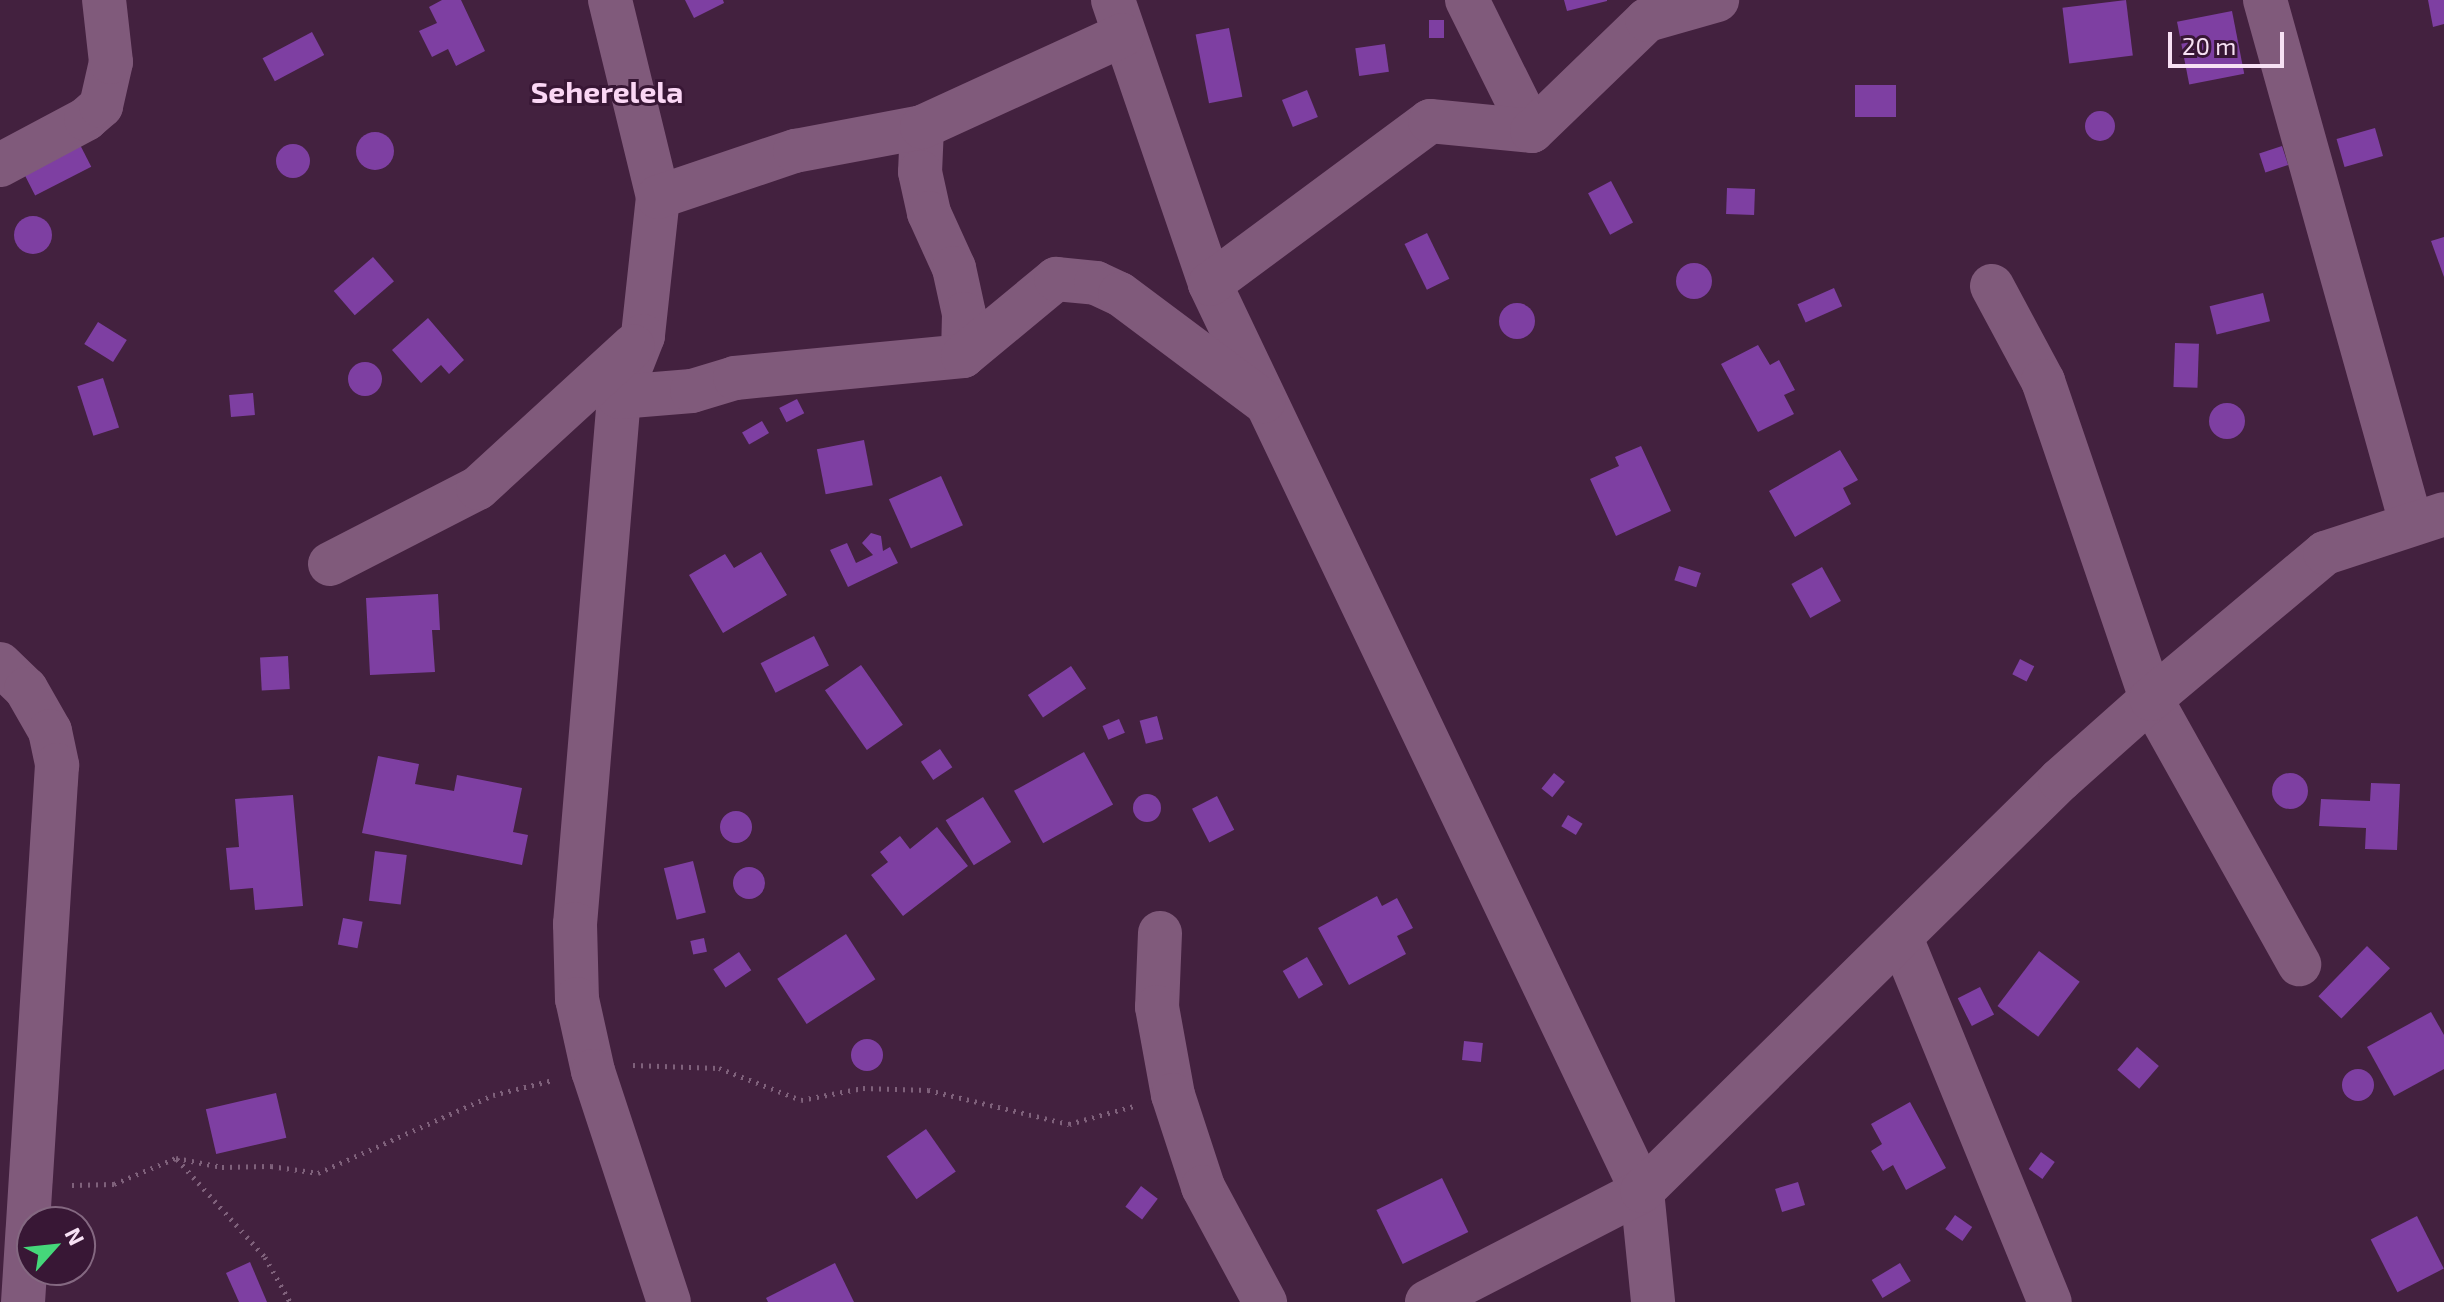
<!DOCTYPE html>
<html>
<head>
<meta charset="utf-8">
<style>
	body { margin:0 }
	#map { position:relative; width:2444px; height:1302px; overflow:hidden; background:#43213f; font-family:"Exo 2",sans-serif }
	div>[style] { position:absolute }
	[style*='--x'] { left:calc(var(--x)*1px); top:calc(var(--y)*1px); width:calc(var(--w)*1px); rotate:calc(var(--a)*1deg) }
	.building>* { inset:0; background:#7e3fa2; transform-origin:0 0 }
	.round { border-radius:50% }
	.path>* { height:5px; margin-top:-2.5px; transform-origin:0; background:repeating-linear-gradient(90deg,#7f617b 0 2px,transparent 0 8px) }
	.minor>* { height:44px; margin:-22px; padding:0 22px; transform-origin:22px; border-radius:22px; background:#805a7b }
	span { translate:-50% -50%; white-space:nowrap; text-align:center; line-height:1.15; -webkit-text-stroke:6px #381735; paint-order:stroke }
	.quarter-label { font-size:30px; color:#fbd7f5; font-weight:700 }
	.north { position:absolute; left:16px; top:1206px; width:80px; height:80px; box-sizing:border-box; background:#381735; border:2px solid #846881; border-radius:50%; rotate:63deg; font-size:22px; font-weight:700; line-height:32px; text-align:center; color:#f7e1f4 }
	.north::after { content:''; display:block; margin:auto; width:28px; height:36px; background:#45d77a; clip-path:polygon(50% 0,100% 100%,50% 72%,0 100%) }
	.scale { position:absolute; left:2168px; top:32px; width:116px; height:36px; box-sizing:border-box; border:4px solid #f7e1f4; border-top:0; padding-left:10px; font-size:24px; line-height:28px; white-space:nowrap; color:#f7e1f4; -webkit-text-stroke:6px #381735; paint-order:stroke }
</style>
</head>
<body>
<div id="map">
	<div class="building">
		<i style="clip-path:polygon(442px 0,461px 0,485px 51px,456px 66px,448px 49px,432px 57px,419px 31px,437px 23px,429px 7px)"></i>
		<i style="clip-path:polygon(685px 0,723px 0,724px 3px,694px 18px)"></i>
		<i style="clip-path:polygon(1564px 0,1607px 0,1607px 1px,1567px 11px)"></i>
		<i style="left:2126px;top:0;width:56px;height:64px;rotate:83deg"></i>
		<i style="clip-path:polygon(2428px 0,2444px 0,2444px 24px,2433px 27px)"></i>
		<i style="left:2232px;top:11px;width:64px;height:56px;rotate:79deg"></i>
		<i style="left:1429px;top:20px;width:15px;height:18px"></i>
		<i style="left:1229px;top:28px;width:70px;height:34px;rotate:79deg"></i>
		<i style="left:312px;top:32px;width:26px;height:56px;rotate:62deg"></i>
		<i style="left:1385px;top:44px;width:28px;height:30px;rotate:82deg"></i>
		<i style="left:1855px;top:85px;width:41px;height:32px"></i>
		<i style="left:1307px;top:90px;width:29px;height:27px;rotate:68deg"></i>
		<i class="round" style="left:2085px;top:111px;width:30px;height:30px"></i>
		<i style="left:2375px;top:128px;width:29px;height:40px;rotate:74deg"></i>
		<i class="round" style="left:356px;top:132px;width:38px;height:38px"></i>
		<i style="left:74px;top:133px;width:38px;height:63px;rotate:63deg"></i>
		<i class="round" style="left:276px;top:144px;width:34px;height:34px"></i>
		<i style="left:2282px;top:146px;width:20px;height:24px;rotate:72deg"></i>
		<i style="left:1611px;top:181px;width:47px;height:26px;rotate:62deg"></i>
		<i style="left:1727px;top:188px;width:28px;height:26px;rotate:2deg"></i>
		<i class="round" style="left:14px;top:216px;width:38px;height:38px"></i>
		<i style="left:1427px;top:233px;width:51px;height:25px;rotate:64deg"></i>
		<i style="clip-path:polygon(2444px 237px,2444px 277px,2431px 241px)"></i>
		<i style="left:373px;top:257px;width:32px;height:52px;rotate:49deg"></i>
		<i class="round" style="left:1676px;top:263px;width:36px;height:36px"></i>
		<i style="left:1834px;top:288px;width:20px;height:40px;rotate:66deg"></i>
		<i style="left:2263px;top:293px;width:29px;height:55px;rotate:76deg"></i>
		<i class="round" style="left:1499px;top:303px;width:36px;height:36px"></i>
		<i style="clip-path:polygon(428px 318px,464px 360px,449px 374px,441px 365px,421px 383px,392px 350px)"></i>
		<i style="left:98px;top:322px;width:34px;height:26px;rotate:32deg"></i>
		<i style="left:2175px;top:343px;width:24px;height:44px;rotate:2deg"></i>
		<i style="clip-path:polygon(1758px 345px,1770px 365px,1779px 360px,1795px 390px,1784px 395px,1794px 414px,1758px 432px,1721px 364px)"></i>
		<i class="round" style="left:348px;top:362px;width:34px;height:34px"></i>
		<i style="left:103px;top:378px;width:52px;height:27px;rotate:72deg"></i>
		<i style="left:253px;top:393px;width:22px;height:24px;rotate:85deg"></i>
		<i style="left:797px;top:399px;width:16px;height:20px;rotate:63deg"></i>
		<i class="round" style="left:2209px;top:403px;width:36px;height:36px"></i>
		<i style="left:762px;top:421px;width:14px;height:23px;rotate:60deg"></i>
		<i style="left:864px;top:440px;width:46px;height:48px;rotate:79deg"></i>
		<i style="clip-path:polygon(1641px 446px,1671px 511px,1616px 536px,1590px 479px,1619px 466px,1615px 457px)"></i>
		<i style="clip-path:polygon(1840px 450px,1858px 480px,1843px 488px,1851px 504px,1795px 537px,1769px 491px)"></i>
		<i style="left:941px;top:476px;width:54px;height:57px;rotate:66deg"></i>
		<i style="clip-path:polygon(871px 533px,881px 536px,883px 551px,890px 547px,898px 563px,848px 587px,830px 550px,847px 543px,856px 563px,873px 555px,862px 543px)"></i>
		<i style="clip-path:polygon(761px 552px,787px 595px,723px 633px,689px 575px,725px 554px,734px 568px)"></i>
		<i style="left:1679px;top:566px;width:23px;height:15px;rotate:18deg"></i>
		<i style="left:1822px;top:567px;width:39px;height:35px;rotate:61deg"></i>
		<i style="clip-path:polygon(438px 594px,440px 630px,432px 630px,435px 672px,370px 675px,366px 598px)"></i>
		<i style="left:814px;top:636px;width:33px;height:60px;rotate:63deg"></i>
		<i style="left:288px;top:656px;width:33px;height:28px;rotate:87deg"></i>
		<i style="left:2020px;top:659px;width:16px;height:17px;rotate:27deg"></i>
		<i style="left:861px;top:665px;width:73px;height:44px;rotate:55deg"></i>
		<i style="left:1071px;top:666px;width:27px;height:52px;rotate:56deg"></i>
		<i style="left:1157px;top:716px;width:24px;height:18px;rotate:75deg"></i>
		<i style="left:1119px;top:719px;width:15px;height:18px;rotate:67deg"></i>
		<i style="left:940px;top:749px;width:22px;height:23px;rotate:56deg"></i>
		<i style="left:1084px;top:752px;width:60px;height:80px;rotate:61deg"></i>
		<i style="clip-path:polygon(378px 756px,419px 764px,415px 784px,454px 791px,457px 775px,522px 788px,513px 832px,528px 835px,522px 865px,362px 833px)"></i>
		<i class="round" style="left:2272px;top:773px;width:36px;height:36px"></i>
		<i style="left:1554px;top:773px;width:14px;height:20px;rotate:39deg"></i>
		<i style="clip-path:polygon(2371px 783px,2400px 784px,2397px 850px,2365px 849px,2366px 828px,2319px 826px,2321px 799px,2370px 801px)"></i>
		<i class="round" style="left:1133px;top:794px;width:28px;height:28px"></i>
		<i style="clip-path:polygon(293px 795px,303px 906px,255px 910px,253px 888px,230px 890px,226px 848px,239px 847px,235px 799px)"></i>
		<i style="left:1217px;top:796px;width:38px;height:28px;rotate:63deg"></i>
		<i style="left:983px;top:797px;width:53px;height:44px;rotate:58deg"></i>
		<i class="round" style="left:720px;top:811px;width:32px;height:32px"></i>
		<i style="left:1568px;top:815px;width:17px;height:13px;rotate:31deg"></i>
		<i style="clip-path:polygon(937px 827px,968px 866px,903px 916px,871px 875px,888px 862px,880px 852px,900px 836px,910px 849px)"></i>
		<i style="left:375px;top:851px;width:32px;height:50px;rotate:7deg"></i>
		<i style="left:693px;top:861px;width:53px;height:30px;rotate:76deg"></i>
		<i class="round" style="left:733px;top:867px;width:32px;height:32px"></i>
		<i style="clip-path:polygon(1377px 896px,1382px 906px,1397px 898px,1413px 928px,1397px 936px,1406px 954px,1349px 985px,1318px 928px)"></i>
		<i style="left:343px;top:918px;width:20px;height:27px;rotate:11deg"></i>
		<i style="left:846px;top:934px;width:54px;height:82px;rotate:57deg"></i>
		<i style="left:704px;top:938px;width:14px;height:14px;rotate:78deg"></i>
		<i style="left:2367px;top:946px;width:32px;height:70px;rotate:44deg"></i>
		<i style="left:2039px;top:951px;width:51px;height:69px;rotate:37deg"></i>
		<i style="left:739px;top:952px;width:22px;height:31px;rotate:56deg"></i>
		<i style="left:1307px;top:957px;width:32px;height:28px;rotate:60deg"></i>
		<i style="left:1980px;top:987px;width:31px;height:25px;rotate:63deg"></i>
		<i style="clip-path:polygon(2431px 1012px,2444px 1035px,2444px 1069px,2394px 1096px,2367px 1047px)"></i>
		<i class="round" style="left:851px;top:1039px;width:32px;height:32px"></i>
		<i style="left:1464px;top:1041px;width:19px;height:19px;rotate:6deg"></i>
		<i style="left:2137px;top:1047px;width:29px;height:30px;rotate:41deg"></i>
		<i class="round" style="left:2342px;top:1069px;width:32px;height:32px"></i>
		<i style="left:276px;top:1093px;width:46px;height:72px;rotate:77deg"></i>
		<i style="clip-path:polygon(1910px 1102px,1946px 1168px,1906px 1190px,1893px 1165px,1883px 1171px,1871px 1151px,1882px 1144px,1871px 1124px)"></i>
		<i style="left:926px;top:1129px;width:52px;height:48px;rotate:55deg"></i>
		<i style="left:2041px;top:1152px;width:17px;height:21px;rotate:36deg"></i>
		<i style="left:1442px;top:1178px;width:60px;height:73px;rotate:64deg"></i>
		<i style="left:1798px;top:1182px;width:24px;height:24px;rotate:73deg"></i>
		<i style="left:1141px;top:1186px;width:21px;height:26px;rotate:37deg"></i>
		<i style="left:1955px;top:1215px;width:21px;height:17px;rotate:35deg"></i>
		<i style="left:2417px;top:1216px;width:59px;height:52px;rotate:63deg"></i>
		<i style="clip-path:polygon(250px 1262px,267px 1302px,239px 1302px,226px 1273px)"></i>
		<i style="clip-path:polygon(835px 1263px,854px 1302px,768px 1302px,766px 1298px)"></i>
		<i style="left:1900px;top:1263px;width:21px;height:33px;rotate:59deg"></i>
	</div>
	<div class="path">
		<i style="--x:633;--y:1065;--w:86;--a:2"></i>
		<i style="--x:719;--y:1068;--w:88;--a:21.3"></i>
		<i style="--x:801;--y:1100;--w:63;--a:-11"></i>
		<i style="--x:863;--y:1088;--w:65;--a:1.8"></i>
		<i style="--x:928;--y:1090;--w:145;--a:13.6"></i>
		<i style="--x:1069;--y:1124;--w:67;--a:-15.5"></i>
		<i style="--x:177;--y:1159;--w:132;--a:48.1"></i>
		<i style="--x:265;--y:1257;--w:51;--a:60.9"></i>
		<i style="--x:72;--y:1185;--w:42;--a:-1.4"></i>
		<i style="--x:114;--y:1184;--w:67;--a:-22.8"></i>
		<i style="--x:176;--y:1158;--w:47;--a:11.1"></i>
		<i style="--x:222;--y:1167;--w:49;--a:-1.2"></i>
		<i style="--x:271;--y:1166;--w:48;--a:8.5"></i>
		<i style="--x:318;--y:1173;--w:192;--a:-24"></i>
		<i style="--x:493;--y:1095;--w:62;--a:-14"></i>
	</div>
	<div class="minor">
		<i style="--x:610;--y:0;--w:203;--a:76.3"></i>
		<i style="--x:658;--y:197;--w:140;--a:96.2"></i>
		<i style="--x:643;--y:336;--w:66;--a:111.5"></i>
		<i style="--x:619;--y:397;--w:529;--a:94.77"></i>
		<i style="--x:575;--y:924;--w:75;--a:88.5"></i>
		<i style="--x:577;--y:999;--w:74;--a:77.5"></i>
		<i style="--x:593;--y:1071;--w:243;--a:71.8"></i>
		<i style="--x:1113;--y:0;--w:300;--a:71.1"></i>
		<i style="--x:1210;--y:284;--w:1005;--a:64.53"></i>
		<i style="--x:1642;--y:1191;--w:112;--a:84.3"></i>
		<i style="--x:1467;--y:0;--w:146;--a:63.6"></i>
		<i style="--x:2265;--y:0;--w:543;--a:74.4"></i>
		<i style="--x:922;--y:127;--w:45;--a:92.5"></i>
		<i style="--x:920;--y:172;--w:42;--a:77.6"></i>
		<i style="--x:929;--y:213;--w:60;--a:65.6"></i>
		<i style="--x:954;--y:268;--w:47;--a:77.7"></i>
		<i style="--x:964;--y:314;--w:42;--a:91.4"></i>
		<i style="--x:0;--y:165;--w:98;--a:-28.1"></i>
		<i style="--x:86;--y:119;--w:20;--a:-41"></i>
		<i style="--x:101;--y:106;--w:45;--a:-77.2"></i>
		<i style="--x:111;--y:62;--w:62;--a:-96.4"></i>
		<i style="--x:658;--y:197;--w:145;--a:-18.6"></i>
		<i style="--x:795;--y:151;--w:129;--a:-10.7"></i>
		<i style="--x:922;--y:127;--w:221;--a:-24.6"></i>
		<i style="--x:1210;--y:284;--w:274;--a:-36.5"></i>
		<i style="--x:1430;--y:121;--w:102;--a:5.6"></i>
		<i style="--x:1532;--y:131;--w:160;--a:-44"></i>
		<i style="--x:1647;--y:20;--w:73;--a:-15.9"></i>
		<i style="--x:1992;--y:286;--w:108;--a:61.8"></i>
		<i style="--x:2043;--y:381;--w:336;--a:71.2"></i>
		<i style="--x:2151;--y:699;--w:304;--a:60.8"></i>
		<i style="--x:619;--y:397;--w:73;--a:-4.7"></i>
		<i style="--x:692;--y:391;--w:45;--a:-16.8"></i>
		<i style="--x:735;--y:378;--w:229;--a:-5.5"></i>
		<i style="--x:963;--y:356;--w:121;--a:-39.6"></i>
		<i style="--x:1056;--y:279;--w:40;--a:5.7"></i>
		<i style="--x:1096;--y:283;--w:26;--a:25"></i>
		<i style="--x:1120;--y:294;--w:179;--a:36.8"></i>
		<i style="--x:330;--y:564;--w:166;--a:-27.2"></i>
		<i style="--x:478;--y:488;--w:210;--a:-42.5"></i>
		<i style="--x:0;--y:664;--w:36;--a:44"></i>
		<i style="--x:26;--y:689;--w:48;--a:60.3"></i>
		<i style="--x:50;--y:731;--w:35;--a:78"></i>
		<i style="--x:57;--y:765;--w:538;--a:93.62"></i>
		<i style="--x:1160;--y:933;--w:74;--a:92.3"></i>
		<i style="--x:1157;--y:1007;--w:89;--a:79.7"></i>
		<i style="--x:1173;--y:1095;--w:97;--a:71.9"></i>
		<i style="--x:1203;--y:1187;--w:131;--a:61.7"></i>
		<i style="--x:1902;--y:940;--w:391;--a:67.8"></i>
		<i style="--x:1427;--y:1302;--w:242;--a:-27.3"></i>
		<i style="--x:1642;--y:1191;--w:586;--a:-44.52"></i>
		<i style="--x:2060;--y:780;--w:122;--a:-41.7"></i>
		<i style="--x:2151;--y:699;--w:227;--a:-40"></i>
		<i style="--x:2325;--y:553;--w:125;--a:-18.1"></i>
	</div>
	<div class="quarter-label">
		<span style="left:607px;top:91px">Seherelela</span>
	</div>
	<div class="north">N</div>
	<div class="scale">20 m</div>
</div>
</body>
</html>
